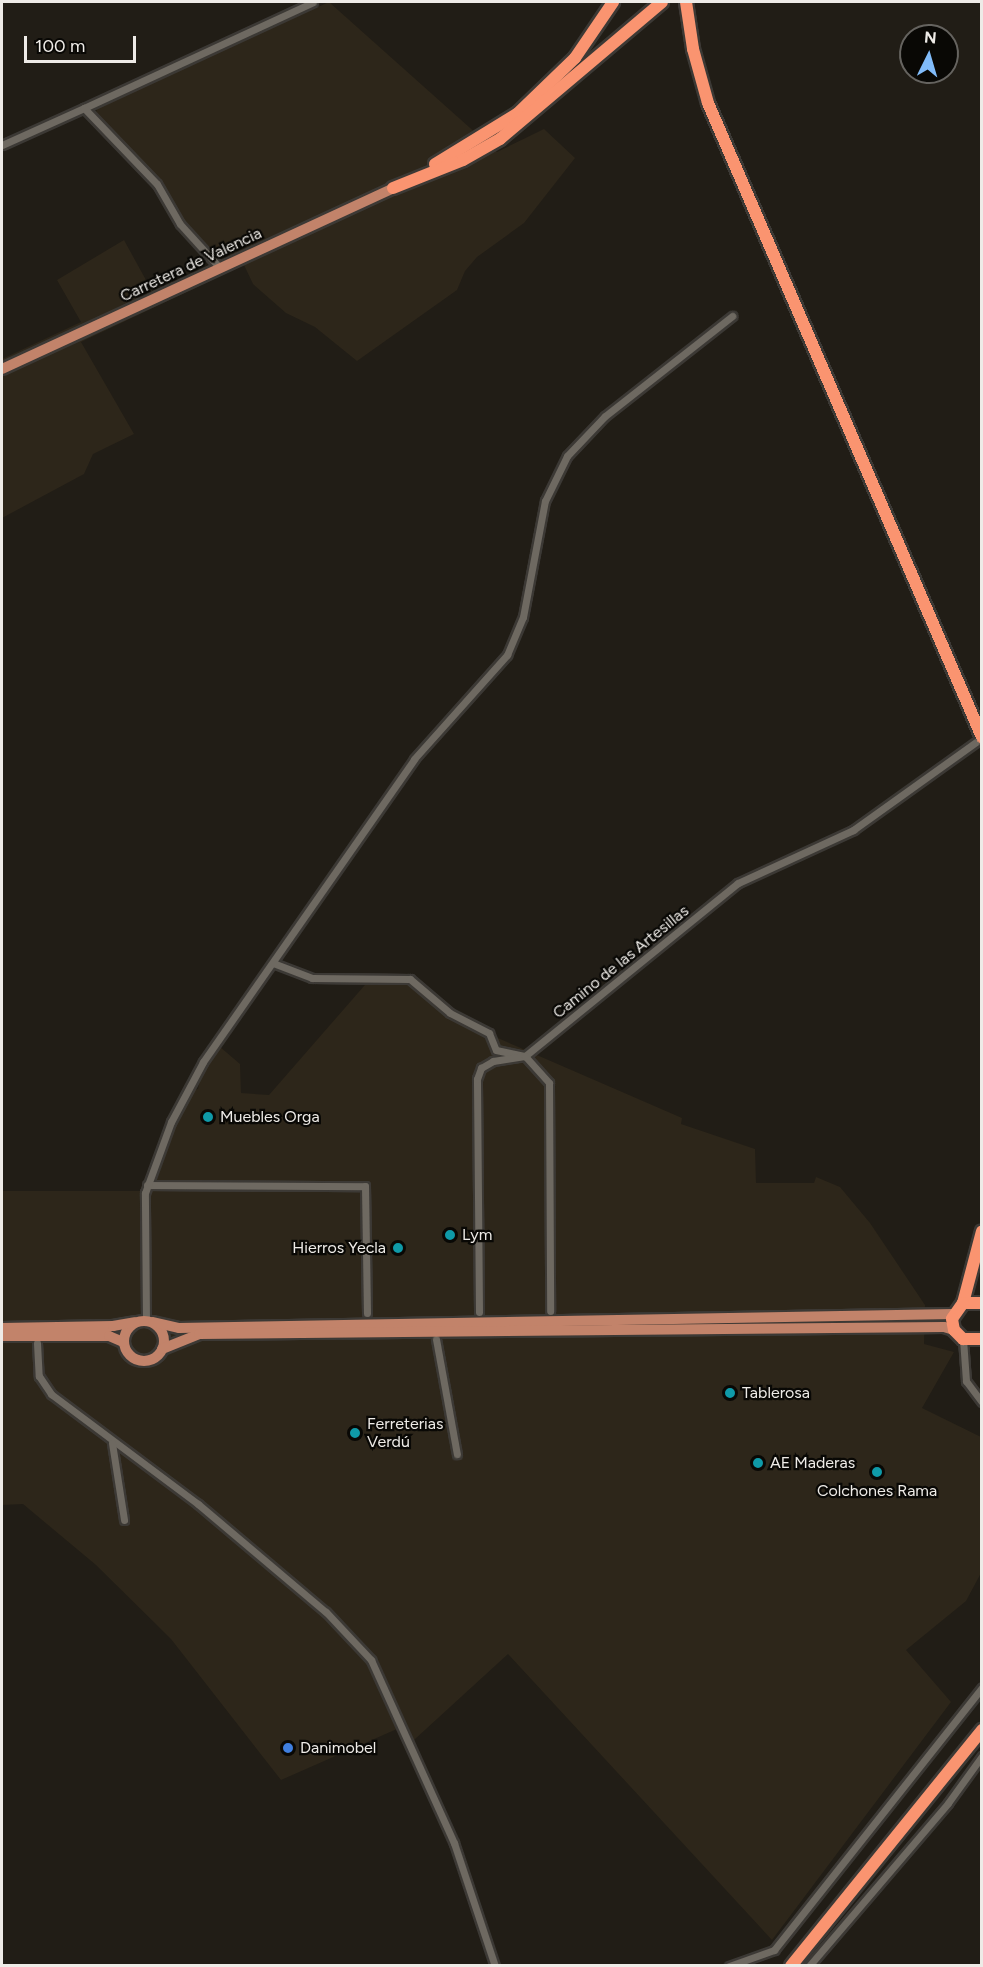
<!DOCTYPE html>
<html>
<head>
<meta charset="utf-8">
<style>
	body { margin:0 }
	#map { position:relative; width:983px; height:1967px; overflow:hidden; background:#211d16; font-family:Figtree,sans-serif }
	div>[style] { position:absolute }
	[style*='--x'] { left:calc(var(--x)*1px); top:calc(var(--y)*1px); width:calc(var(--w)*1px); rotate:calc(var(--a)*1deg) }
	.built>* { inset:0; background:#2d261a }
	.roads { filter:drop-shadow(2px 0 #3c3935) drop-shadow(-2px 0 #3c3935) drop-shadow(0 2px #3c3935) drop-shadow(0 -2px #3c3935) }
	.street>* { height:7px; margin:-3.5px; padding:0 3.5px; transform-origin:3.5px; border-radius:3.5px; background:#6e6961 }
	.primary>* { height:10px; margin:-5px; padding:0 5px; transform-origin:5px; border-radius:5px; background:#c2836a }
	.primary>.ring { margin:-5px; padding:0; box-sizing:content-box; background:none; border:10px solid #c2836a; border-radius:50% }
	.highway>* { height:12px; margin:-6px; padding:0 6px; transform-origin:6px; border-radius:6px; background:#fa9470 }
	.dots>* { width:16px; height:16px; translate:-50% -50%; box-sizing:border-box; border:3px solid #090805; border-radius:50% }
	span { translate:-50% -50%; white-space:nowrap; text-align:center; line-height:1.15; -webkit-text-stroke:4.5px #090805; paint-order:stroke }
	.street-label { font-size:16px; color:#eeebe7 }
	.poi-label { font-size:16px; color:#eeebe7 }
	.left { translate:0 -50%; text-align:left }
	.right { translate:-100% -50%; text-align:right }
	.frame { position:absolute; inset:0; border:3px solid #eeebe7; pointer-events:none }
	.north { position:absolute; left:899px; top:24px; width:60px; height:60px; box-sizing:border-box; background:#090805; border:2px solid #65635f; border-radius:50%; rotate:5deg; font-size:16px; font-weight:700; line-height:24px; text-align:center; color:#eeebe7 }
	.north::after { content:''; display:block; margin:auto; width:21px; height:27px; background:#81bcfa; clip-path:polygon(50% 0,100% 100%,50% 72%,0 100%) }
	.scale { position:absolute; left:24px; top:36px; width:112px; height:27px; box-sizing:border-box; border:3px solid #eeebe7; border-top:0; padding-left:8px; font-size:18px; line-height:21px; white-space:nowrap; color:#eeebe7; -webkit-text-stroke:4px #090805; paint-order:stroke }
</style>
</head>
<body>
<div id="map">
	<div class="built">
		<i style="clip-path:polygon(329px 2px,497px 152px,544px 129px,575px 158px,524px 223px,477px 257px,465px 271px,457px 290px,357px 361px,315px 327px,286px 313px,253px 284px,244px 265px,81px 342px,134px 434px,93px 454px,84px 474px,2px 518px,2px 359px,81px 322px,57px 280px,124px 240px,152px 291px,228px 257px,227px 252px,211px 248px,197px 238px,177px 214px,163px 183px,96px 112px,98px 107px)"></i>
		<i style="clip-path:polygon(371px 978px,414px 984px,445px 1015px,682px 1118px,681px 1124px,755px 1149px,756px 1183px,814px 1183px,816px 1177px,840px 1187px,870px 1223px,925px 1305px,924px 1344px,954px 1352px,922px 1408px,981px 1437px,981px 1573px,966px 1601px,906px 1650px,951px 1702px,772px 1940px,508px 1654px,414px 1740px,406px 1725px,281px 1780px,171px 1639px,96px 1565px,23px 1504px,2px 1505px,2px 1191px,140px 1191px,166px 1126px,191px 1090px,198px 1089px,202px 1070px,219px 1046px,240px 1064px,241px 1093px,269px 1095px)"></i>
	</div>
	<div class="roads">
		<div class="street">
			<i style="--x:84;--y:108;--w:252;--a:-24.8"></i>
			<i style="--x:2;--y:145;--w:90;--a:-24.3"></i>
			<i style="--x:84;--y:108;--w:105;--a:46.2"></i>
			<i style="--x:157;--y:184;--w:46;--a:60.1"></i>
			<i style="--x:180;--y:224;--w:59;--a:47.7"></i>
			<i style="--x:273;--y:963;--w:42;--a:21"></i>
			<i style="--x:312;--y:978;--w:98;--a:0.6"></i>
			<i style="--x:410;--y:979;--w:52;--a:40.4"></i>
			<i style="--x:450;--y:1013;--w:44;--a:27.1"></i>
			<i style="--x:489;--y:1033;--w:18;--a:68"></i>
			<i style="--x:496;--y:1050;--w:30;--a:12"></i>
			<i style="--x:525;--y:1056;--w:274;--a:-39.1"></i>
			<i style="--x:738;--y:883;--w:127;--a:-24.7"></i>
			<i style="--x:853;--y:830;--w:151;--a:-35.6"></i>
			<i style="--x:147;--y:1185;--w:218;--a:0.3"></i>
			<i style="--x:365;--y:1186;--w:127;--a:89.1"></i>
			<i style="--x:479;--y:1312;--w:233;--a:-90.5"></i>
			<i style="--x:477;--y:1079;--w:12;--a:-70"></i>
			<i style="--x:481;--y:1068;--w:14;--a:-30"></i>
			<i style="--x:493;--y:1061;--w:32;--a:-9"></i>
			<i style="--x:525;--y:1056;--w:36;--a:48"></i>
			<i style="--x:549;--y:1083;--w:228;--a:89.7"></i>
			<i style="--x:146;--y:1320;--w:127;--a:-90.5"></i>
			<i style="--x:145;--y:1193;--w:76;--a:-69.9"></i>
			<i style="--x:171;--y:1122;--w:68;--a:-61.9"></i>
			<i style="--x:203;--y:1062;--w:369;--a:-55.1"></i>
			<i style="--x:414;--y:759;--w:140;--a:-48.2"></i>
			<i style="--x:507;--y:655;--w:41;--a:-67.2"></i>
			<i style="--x:523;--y:617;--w:118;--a:-79.3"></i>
			<i style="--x:545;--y:501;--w:50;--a:-63.9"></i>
			<i style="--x:567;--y:456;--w:55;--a:-46.5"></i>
			<i style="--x:605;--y:416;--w:162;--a:-38.2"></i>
			<i style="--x:436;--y:1339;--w:117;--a:79.7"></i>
			<i style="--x:963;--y:1339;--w:42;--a:85.9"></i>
			<i style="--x:966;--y:1381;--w:26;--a:53"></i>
			<i style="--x:37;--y:1343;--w:33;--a:87"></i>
			<i style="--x:39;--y:1376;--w:22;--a:56"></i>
			<i style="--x:51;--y:1394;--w:184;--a:36.8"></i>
			<i style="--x:198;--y:1504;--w:167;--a:40.2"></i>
			<i style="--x:326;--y:1612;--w:66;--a:46.8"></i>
			<i style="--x:371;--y:1660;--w:201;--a:65.6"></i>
			<i style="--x:454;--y:1843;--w:130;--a:71.6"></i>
			<i style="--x:112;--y:1443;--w:78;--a:81.1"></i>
			<i style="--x:729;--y:1966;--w:48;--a:-19.6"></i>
			<i style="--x:774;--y:1950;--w:335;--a:-51.6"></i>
			<i style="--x:809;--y:1966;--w:214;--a:-49.5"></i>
			<i style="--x:948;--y:1803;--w:58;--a:-54.1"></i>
		</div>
		<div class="primary">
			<i style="--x:2;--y:369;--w:431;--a:-24.8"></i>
			<i class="ring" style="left:124px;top:1321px;width:30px;height:30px"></i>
			<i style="--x:153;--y:1322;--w:27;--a:13"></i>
			<i style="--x:179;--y:1328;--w:774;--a:-1.04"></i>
			<i style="--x:2;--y:1328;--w:111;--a:-1"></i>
			<i style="--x:113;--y:1326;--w:22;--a:-10"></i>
			<i style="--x:2;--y:1336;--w:107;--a:0"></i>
			<i style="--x:109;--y:1336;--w:15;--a:23"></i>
			<i style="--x:162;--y:1349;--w:40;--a:-22"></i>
			<i style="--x:199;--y:1334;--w:745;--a:-0.54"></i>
			<i style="--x:944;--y:1327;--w:10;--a:17"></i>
		</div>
		<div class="highway">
			<i style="--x:686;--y:2;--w:48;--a:81.5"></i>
			<i style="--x:693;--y:49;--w:56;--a:74.5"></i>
			<i style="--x:708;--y:103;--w:691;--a:66.63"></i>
			<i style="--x:435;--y:164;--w:96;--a:-31.4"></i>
			<i style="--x:517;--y:114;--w:81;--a:-44"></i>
			<i style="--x:575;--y:58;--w:68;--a:-55.8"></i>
			<i style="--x:393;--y:188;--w:75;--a:-21.8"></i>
			<i style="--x:463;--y:160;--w:43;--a:-29.6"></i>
			<i style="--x:500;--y:139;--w:212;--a:-40.2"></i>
			<i style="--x:963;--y:1303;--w:74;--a:-75.2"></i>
			<i style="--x:982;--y:1303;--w:19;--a:180"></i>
			<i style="--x:963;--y:1303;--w:19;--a:125"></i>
			<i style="--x:952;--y:1319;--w:11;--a:80"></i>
			<i style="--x:954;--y:1330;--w:13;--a:45"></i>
			<i style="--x:963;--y:1339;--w:19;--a:0"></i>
			<i style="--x:791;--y:1966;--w:304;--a:-51"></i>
		</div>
	</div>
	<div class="dots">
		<i style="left:208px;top:1117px;background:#0f9aa8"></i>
		<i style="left:450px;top:1235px;background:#0f9aa8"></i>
		<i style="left:398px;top:1248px;background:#0f9aa8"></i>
		<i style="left:730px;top:1393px;background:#0f9aa8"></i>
		<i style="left:355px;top:1433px;background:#0f9aa8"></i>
		<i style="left:758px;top:1463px;background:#0f9aa8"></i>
		<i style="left:877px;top:1472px;background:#0f9aa8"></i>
		<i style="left:288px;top:1748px;background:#3f7fe0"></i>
	</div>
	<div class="street-label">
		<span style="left:191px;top:265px;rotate:-25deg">Carretera de Valencia</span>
		<span style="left:621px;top:962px;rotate:-39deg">Camino de las Artesillas</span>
	</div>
	<div class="poi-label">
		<span class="left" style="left:220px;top:1117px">Muebles Orga</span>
		<span class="left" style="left:462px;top:1235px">Lym</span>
		<span class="right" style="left:386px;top:1248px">Hierros Yecla</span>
		<span class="left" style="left:742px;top:1393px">Tablerosa</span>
		<span class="left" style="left:367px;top:1433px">Ferreterias<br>Verdú</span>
		<span class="left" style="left:770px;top:1463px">AE Maderas</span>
		<span style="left:877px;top:1491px">Colchones Rama</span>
		<span class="left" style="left:300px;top:1748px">Danimobel</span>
	</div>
	<div class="frame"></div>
	<div class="north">N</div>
	<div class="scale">100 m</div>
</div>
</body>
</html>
